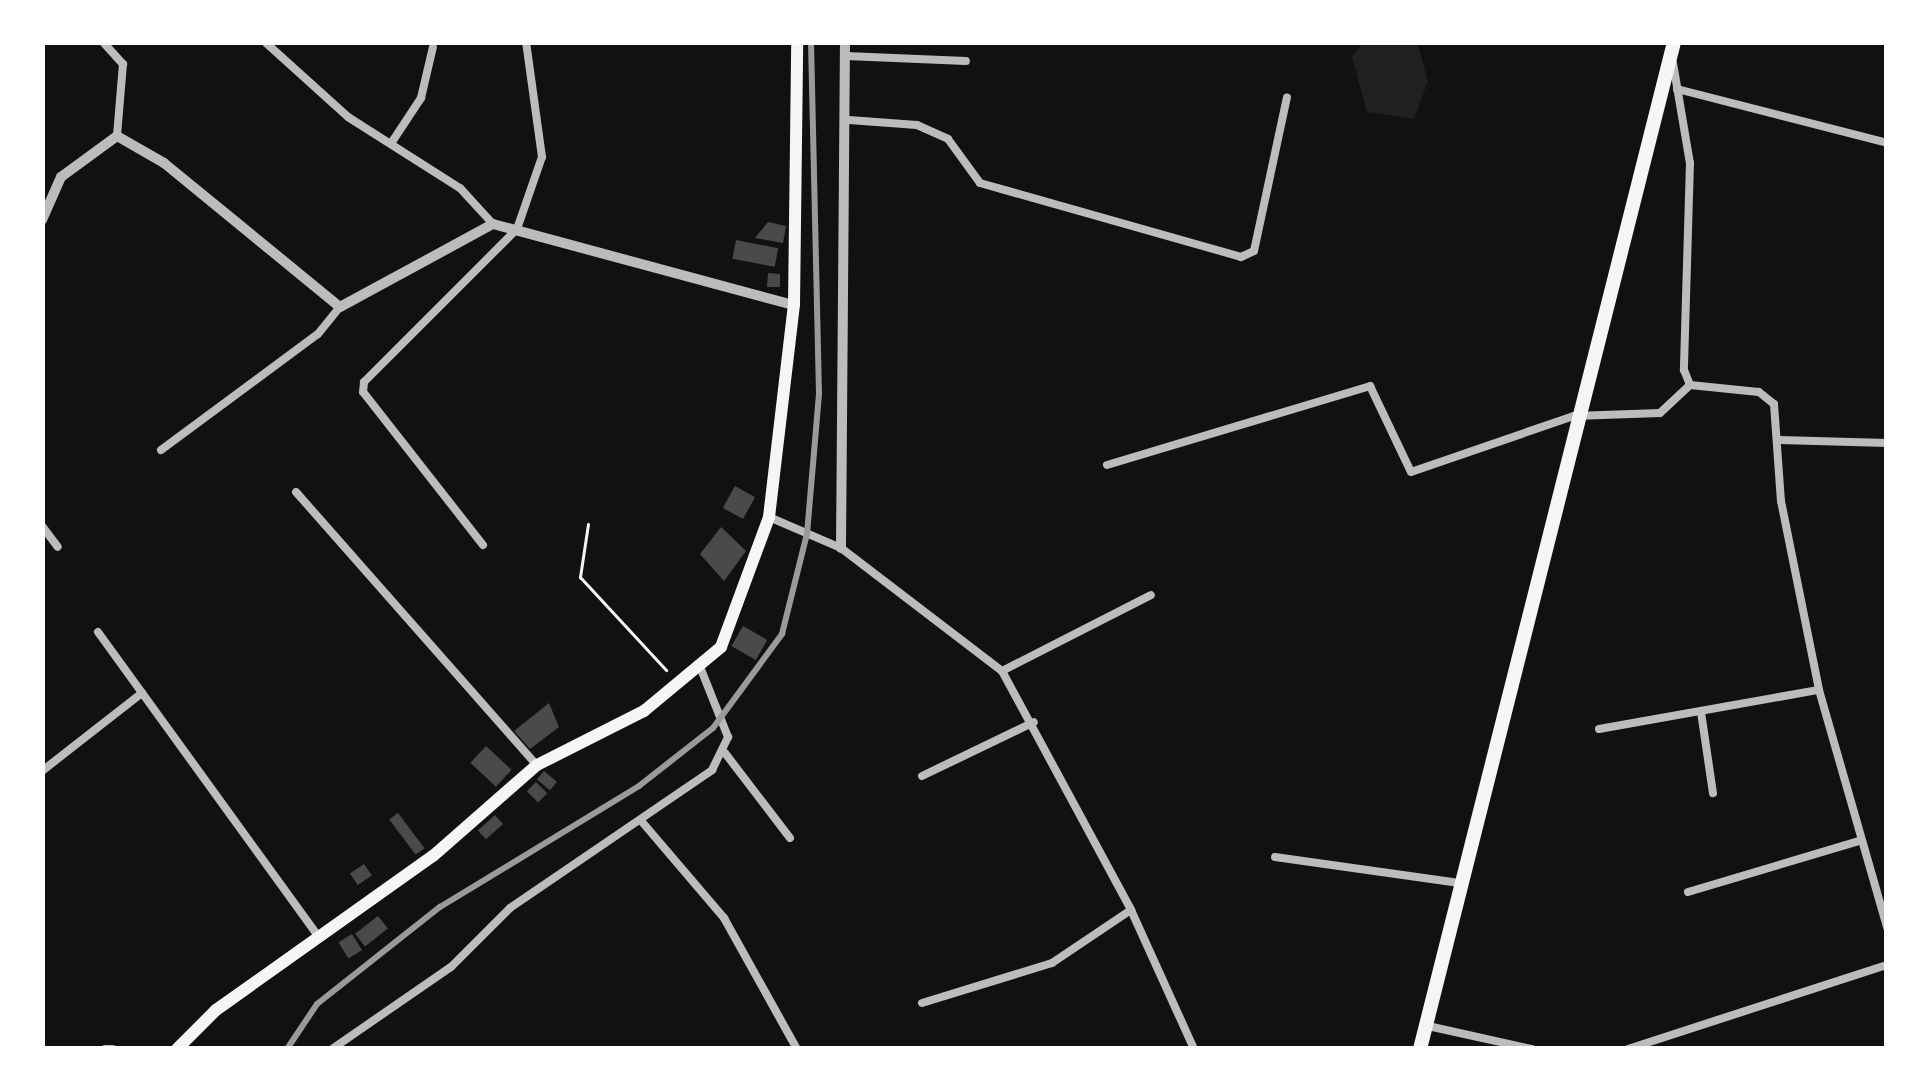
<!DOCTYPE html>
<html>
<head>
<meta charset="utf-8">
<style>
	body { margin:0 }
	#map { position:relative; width:1929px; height:1091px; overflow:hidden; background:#111; font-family:Roboto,sans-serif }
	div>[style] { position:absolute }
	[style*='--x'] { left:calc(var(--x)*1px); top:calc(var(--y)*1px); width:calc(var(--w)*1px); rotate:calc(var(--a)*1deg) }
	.green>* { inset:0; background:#202020 }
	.building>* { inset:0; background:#4a4a4a; transform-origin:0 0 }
	.path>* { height:3px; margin:-1.5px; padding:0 1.5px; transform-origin:1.5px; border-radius:1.5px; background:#f5f5f5 }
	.minor>* { height:8px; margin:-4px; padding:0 4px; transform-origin:4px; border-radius:4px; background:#bcbcbc }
	.tertiary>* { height:10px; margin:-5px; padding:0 5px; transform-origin:5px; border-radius:5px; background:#bcbcbc }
	.secondary>* { height:12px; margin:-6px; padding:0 6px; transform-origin:6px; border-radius:6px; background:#f5f5f5 }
	.trunk>* { height:14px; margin:-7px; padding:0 7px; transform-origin:7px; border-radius:7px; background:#f5f5f5 }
	.rail>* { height:6px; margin:-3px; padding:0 3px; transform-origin:3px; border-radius:3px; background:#9a9a9a }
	span { translate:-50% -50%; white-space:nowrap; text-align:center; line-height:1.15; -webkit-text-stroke:9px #fff; paint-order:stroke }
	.frame { position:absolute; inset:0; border:45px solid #fff; pointer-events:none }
</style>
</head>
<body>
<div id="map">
	<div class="green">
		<i style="clip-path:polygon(1364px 42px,1417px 42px,1428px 81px,1414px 119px,1367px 112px,1352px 57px)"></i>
	</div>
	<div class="building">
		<i style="clip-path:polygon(768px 222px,786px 226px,783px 243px,755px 238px)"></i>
		<i style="left:736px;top:240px;width:43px;height:19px;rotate:11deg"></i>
		<i style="clip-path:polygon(768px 273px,780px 274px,780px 287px,767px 287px)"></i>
		<i style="left:735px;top:486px;width:23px;height:25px;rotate:29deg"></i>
		<i style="clip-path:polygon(721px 527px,746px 551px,724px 581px,700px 554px)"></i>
		<i style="left:743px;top:626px;width:28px;height:23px;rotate:30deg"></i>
		<i style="clip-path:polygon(549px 703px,559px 727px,530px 749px,514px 731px)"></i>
		<i style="left:486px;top:746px;width:35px;height:23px;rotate:43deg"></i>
		<i style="left:544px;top:771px;width:17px;height:11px;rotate:40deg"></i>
		<i style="left:536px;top:782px;width:16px;height:13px;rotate:45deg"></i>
		<i style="left:398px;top:813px;width:44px;height:11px;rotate:53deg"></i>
		<i style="left:495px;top:815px;width:12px;height:23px;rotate:48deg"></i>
		<i style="left:364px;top:864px;width:14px;height:17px;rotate:56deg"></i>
		<i style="left:378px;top:916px;width:16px;height:29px;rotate:52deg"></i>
		<i style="left:352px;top:934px;width:19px;height:16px;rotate:58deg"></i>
	</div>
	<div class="path">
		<i style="--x:588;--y:524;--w:54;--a:98.6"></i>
		<i style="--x:580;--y:577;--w:127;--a:47.2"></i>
	</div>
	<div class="minor">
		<i style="--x:103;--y:42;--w:30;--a:48"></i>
		<i style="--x:123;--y:64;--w:72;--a:94.8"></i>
		<i style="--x:265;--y:42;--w:112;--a:42.1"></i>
		<i style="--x:348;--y:117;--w:133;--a:32.4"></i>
		<i style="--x:460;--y:188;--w:49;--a:47.5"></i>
		<i style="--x:846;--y:56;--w:120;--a:2.4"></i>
		<i style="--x:1673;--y:63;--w:101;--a:80.4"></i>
		<i style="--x:1690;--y:163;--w:207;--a:91.7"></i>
		<i style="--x:1684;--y:370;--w:16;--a:68"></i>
		<i style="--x:1690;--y:385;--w:69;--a:5.8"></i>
		<i style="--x:1759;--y:392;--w:19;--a:39"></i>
		<i style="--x:1774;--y:404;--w:97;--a:85.9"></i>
		<i style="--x:1781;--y:501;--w:193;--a:78.6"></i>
		<i style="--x:1819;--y:690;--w:247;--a:74"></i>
		<i style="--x:1677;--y:89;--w:217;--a:14.4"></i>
		<i style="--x:849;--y:120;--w:68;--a:4.2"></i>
		<i style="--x:917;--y:125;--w:34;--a:24"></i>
		<i style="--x:948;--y:139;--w:54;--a:54"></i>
		<i style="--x:980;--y:183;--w:271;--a:15.8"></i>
		<i style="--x:1241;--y:257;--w:14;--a:-25"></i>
		<i style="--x:1254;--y:251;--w:157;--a:-77.9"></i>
		<i style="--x:392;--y:142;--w:53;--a:-56.6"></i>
		<i style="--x:421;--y:98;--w:52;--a:-76.8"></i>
		<i style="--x:1780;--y:440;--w:107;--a:1.6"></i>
		<i style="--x:161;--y:450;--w:195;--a:-36.5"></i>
		<i style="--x:318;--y:334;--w:35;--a:-51"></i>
		<i style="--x:1107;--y:465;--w:275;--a:-16.7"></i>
		<i style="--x:1370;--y:386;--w:95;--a:64.5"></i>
		<i style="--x:1411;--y:472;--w:172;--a:-19"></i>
		<i style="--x:1574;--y:416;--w:86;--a:-2"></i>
		<i style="--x:1660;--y:413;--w:41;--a:-43"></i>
		<i style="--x:296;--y:492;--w:363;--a:48.6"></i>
		<i style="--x:769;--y:517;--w:78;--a:23.3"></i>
		<i style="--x:841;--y:548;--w:203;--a:37.4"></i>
		<i style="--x:1002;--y:671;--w:272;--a:61.6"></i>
		<i style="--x:1131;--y:910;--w:153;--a:65.6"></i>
		<i style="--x:42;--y:526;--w:26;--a:53"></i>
		<i style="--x:483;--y:545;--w:194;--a:-128.1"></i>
		<i style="--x:363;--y:392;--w:10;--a:-84"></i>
		<i style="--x:364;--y:382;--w:216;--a:-45"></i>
		<i style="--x:517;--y:229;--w:76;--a:-70.9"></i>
		<i style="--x:542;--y:157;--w:116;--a:-97.9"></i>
		<i style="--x:98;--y:632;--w:377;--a:54.1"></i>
		<i style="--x:1002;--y:671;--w:167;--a:-27"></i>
		<i style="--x:1701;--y:712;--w:82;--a:81.6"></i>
		<i style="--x:1599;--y:729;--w:223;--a:-10.1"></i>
		<i style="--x:725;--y:753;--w:107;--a:52.6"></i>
		<i style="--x:42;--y:771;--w:127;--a:-38"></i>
		<i style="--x:922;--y:776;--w:124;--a:-25.7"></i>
		<i style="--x:643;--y:823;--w:125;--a:49.5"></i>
		<i style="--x:724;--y:918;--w:150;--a:60.9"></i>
		<i style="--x:1275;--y:857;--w:188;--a:8"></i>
		<i style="--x:1688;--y:892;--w:178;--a:-16.6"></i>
		<i style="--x:922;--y:1003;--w:136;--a:-17.1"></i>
		<i style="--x:1052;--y:963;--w:95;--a:-33.9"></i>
		<i style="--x:1428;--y:1026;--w:107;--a:12.5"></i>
		<i style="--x:105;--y:1049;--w:8;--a:0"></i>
		<i style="--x:332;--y:1049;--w:145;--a:-34.6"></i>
		<i style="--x:451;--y:967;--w:83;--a:-45"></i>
		<i style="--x:510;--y:908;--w:245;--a:-34.3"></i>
		<i style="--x:712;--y:770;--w:37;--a:-64"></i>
		<i style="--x:728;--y:737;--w:73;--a:-111.7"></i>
		<i style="--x:1628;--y:1049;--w:272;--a:-18"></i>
	</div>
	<div class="tertiary">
		<i style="--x:42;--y:220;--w:47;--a:-66.2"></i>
		<i style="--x:61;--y:177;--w:69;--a:-36.2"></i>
		<i style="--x:117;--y:136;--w:54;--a:29.9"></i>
		<i style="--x:164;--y:163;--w:227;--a:39.3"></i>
		<i style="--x:340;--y:307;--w:174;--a:-28.5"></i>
		<i style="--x:493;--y:224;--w:312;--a:15.1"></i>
		<i style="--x:841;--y:548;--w:506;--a:-89.55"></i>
	</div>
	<div class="secondary">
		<i style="--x:177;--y:1049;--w:55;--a:-45"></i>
		<i style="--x:216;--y:1010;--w:266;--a:-35.4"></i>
		<i style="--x:433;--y:856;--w:138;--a:-41.2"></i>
		<i style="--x:537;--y:765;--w:120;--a:-26.8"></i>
		<i style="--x:644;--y:711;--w:100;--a:-39.7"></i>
		<i style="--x:721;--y:647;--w:139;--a:-69.7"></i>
		<i style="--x:769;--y:517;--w:213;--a:-83.3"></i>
		<i style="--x:794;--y:305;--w:263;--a:-89.3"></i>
	</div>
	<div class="trunk">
		<i style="--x:1420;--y:1049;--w:1039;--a:-75.84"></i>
	</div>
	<div class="rail">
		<i style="--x:287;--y:1049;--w:54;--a:-56.3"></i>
		<i style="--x:317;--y:1004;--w:157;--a:-38.3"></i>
		<i style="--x:440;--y:907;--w:233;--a:-31.3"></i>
		<i style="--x:639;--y:786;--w:94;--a:-38.1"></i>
		<i style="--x:713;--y:728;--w:117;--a:-53.7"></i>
		<i style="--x:782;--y:634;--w:103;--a:-76"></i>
		<i style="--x:807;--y:534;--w:141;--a:-85.1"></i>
		<i style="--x:819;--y:394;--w:352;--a:-91.3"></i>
	</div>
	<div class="frame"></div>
</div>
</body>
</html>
